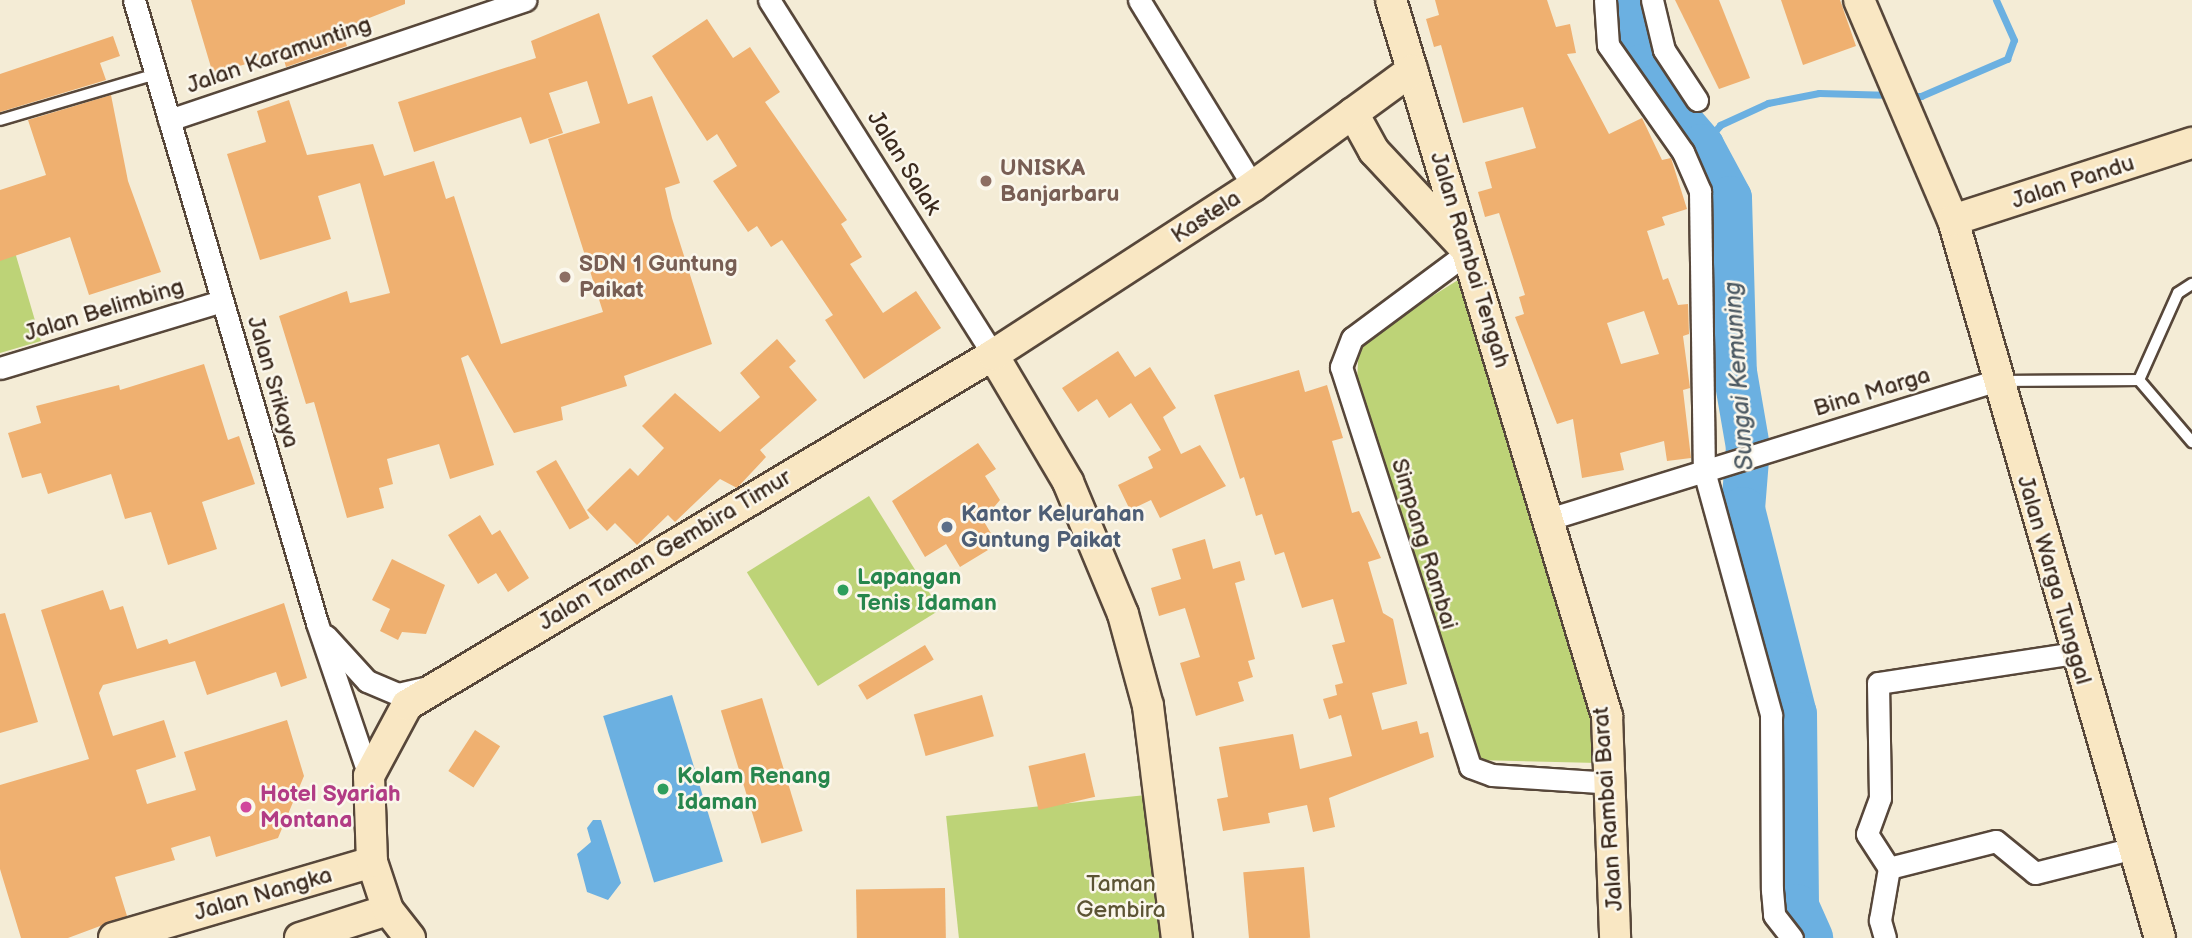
<!DOCTYPE html>
<html>
<head>
<meta charset="utf-8">
<style>
	body { margin:0 }
	#map { position:relative; width:2192px; height:938px; overflow:hidden; background:#f4ecd6; font-family:"Balsamiq Sans",sans-serif }
	div>[style] { position:absolute }
	[style*='--x'] { left:calc(var(--x)*1px); top:calc(var(--y)*1px); width:calc(var(--w)*1px); rotate:calc(var(--a)*1deg) }
	.green>* { inset:0; background:#bdd377; transform-origin:0 0 }
	.water>* { inset:0; background:#6bb0e1; transform-origin:0 0 }
	.stream>* { height:7px; margin:-3.5px; padding:0 3.5px; transform-origin:3.5px; border-radius:3.5px; background:#6bb0e1 }
	.river>* { height:44px; margin:-22px; padding:0 22px; transform-origin:22px; border-radius:22px; background:#6bb0e1 }
	.building>* { inset:0; background:#efb070; transform-origin:0 0 }
	.roads { filter:drop-shadow(2px 0 #57473a) drop-shadow(-2px 0 #57473a) drop-shadow(0 2px #57473a) drop-shadow(0 -2px #57473a) }
	.lane>* { height:10px; margin:-5px; padding:0 5px; transform-origin:5px; border-radius:5px; background:#fff }
	.street>* { height:21px; margin:-10.5px; padding:0 10.5px; transform-origin:10.5px; border-radius:10.5px; background:#fff }
	.secondary>* { height:30px; margin:-15px; padding:0 15px; transform-origin:15px; border-radius:15px; background:#f9e7c3 }
	.dots>* { width:19px; height:19px; translate:-50% -50%; box-sizing:border-box; border:4px solid #fbf7ec; border-radius:50% }
	span { translate:-50% -50%; white-space:nowrap; text-align:center; line-height:1.15; -webkit-text-stroke:5px #fbf7ec; paint-order:stroke }
	.street-label { font-size:23px; color:#3b2a1e }
	.education-label { font-size:23px; color:#785e54; font-weight:700 }
	.left { translate:0 -50%; text-align:left }
	.service-label { font-size:23px; color:#4e5e75; font-weight:700 }
	.leisure-label { font-size:23px; color:#27864d; font-weight:700 }
	.hotel-label { font-size:23px; color:#b23c85; font-weight:700 }
	.park-label { font-size:23px; color:#5c5434 }
	.water-label { font-size:24px; color:#4c5962; font-style:italic }
</style>
</head>
<body>
<div id="map">
	<div class="green">
		<i style="clip-path:polygon(0 201px,41px 341px,0 353px)"></i>
		<i style="clip-path:polygon(1466px 275px,1599px 722px,1598px 763px,1475px 760px,1357px 382px,1359px 342px)"></i>
		<i style="left:869px;top:496px;width:134px;height:144px;rotate:58deg"></i>
		<i style="left:1146px;top:795px;width:144px;height:201px;rotate:84deg"></i>
	</div>
	<div class="water">
		<i style="left:672px;top:695px;width:174px;height:72px;rotate:73deg"></i>
		<i style="clip-path:polygon(593px 820px,601px 820px,621px 883px,608px 900px,587px 892px,577px 854px,591px 842px,587px 828px)"></i>
	</div>
	<div class="stream">
		<i style="--x:1908;--y:96;--w:13;--a:0"></i>
		<i style="--x:1921;--y:96;--w:94;--a:-23.3"></i>
		<i style="--x:2007;--y:59;--w:20;--a:-70"></i>
		<i style="--x:2014;--y:40;--w:44;--a:-114.2"></i>
		<i style="--x:1702;--y:146;--w:28;--a:-49"></i>
		<i style="--x:1720;--y:125;--w:53;--a:-24.6"></i>
		<i style="--x:1768;--y:103;--w:52;--a:-11.1"></i>
		<i style="--x:1819;--y:93;--w:74;--a:1.5"></i>
	</div>
	<div class="river">
		<i style="--x:1637;--y:0;--w:66;--a:85.7"></i>
		<i style="--x:1642;--y:66;--w:24;--a:66"></i>
		<i style="--x:1652;--y:88;--w:77;--a:49.2"></i>
		<i style="--x:1702;--y:146;--w:59;--a:61.7"></i>
		<i style="--x:1730;--y:198;--w:174;--a:88.4"></i>
		<i style="--x:1735;--y:372;--w:76;--a:80.2"></i>
		<i style="--x:1748;--y:447;--w:62;--a:94.6"></i>
		<i style="--x:1743;--y:509;--w:211;--a:75.8"></i>
		<i style="--x:1795;--y:714;--w:192;--a:89.4"></i>
		<i style="--x:1797;--y:906;--w:35;--a:66"></i>
	</div>
	<div class="building">
		<i style="clip-path:polygon(191px 0,405px 0,405px 4px,341px 29px,347px 46px,286px 67px,282px 53px,213px 74px)"></i>
		<i style="clip-path:polygon(evenodd,1435px 0,1547px 0,1556px 27px,1570px 24px,1576px 53px,1567px 54px,1609px 134px,1642px 118px,1662px 160px,1671px 158px,1687px 209px,1662px 217px,1665px 225px,1647px 231px,1663px 280px,1668px 278px,1678px 305px,1688px 304px,1689px 334px,1683px 336px,1690px 388px,1683px 390px,1691px 458px,1667px 461px,1664px 441px,1620px 453px,1624px 470px,1582px 478px,1573px 419px,1557px 424px,1515px 317px,1524px 314px,1519px 297px,1525px 295px,1499px 213px,1485px 217px,1478px 192px,1492px 188px,1485px 162px,1536px 148px,1523px 107px,1463px 123px,1441px 45px,1434px 47px,1426px 19px,1439px 15px,1435px 0,1644px 311px,1659px 354px,1621px 364px,1607px 323px,1644px 311px)"></i>
		<i style="clip-path:polygon(1675px 0,1719px 0,1750px 78px,1719px 89px)"></i>
		<i style="clip-path:polygon(1781px 0,1840px 0,1856px 46px,1803px 65px)"></i>
		<i style="clip-path:polygon(599px 13px,628px 104px,652px 96px,680px 183px,665px 188px,672px 218px,712px 344px,624px 376px,627px 386px,561px 407px,563px 420px,514px 433px,468px 355px,461px 358px,494px 465px,450px 479px,439px 444px,387px 459px,393px 484px,379px 488px,384px 508px,347px 518px,314px 402px,306px 404px,279px 316px,347px 291px,350px 303px,390px 293px,360px 183px,318px 196px,331px 239px,260px 260px,227px 154px,266px 142px,257px 111px,289px 100px,307px 155px,373px 144px,384px 176px,434px 161px,446px 199px,454px 196px,501px 344px,603px 312px,548px 139px,600px 123px,587px 81px,549px 93px,563px 133px,530px 144px,521px 117px,414px 152px,398px 102px,536px 58px,531px 41px)"></i>
		<i style="clip-path:polygon(707px 19px,733px 58px,750px 47px,780px 92px,765px 102px,847px 220px,841px 224px,862px 257px,850px 264px,883px 313px,916px 291px,941px 328px,864px 379px,825px 320px,833px 315px,782px 240px,771px 247px,757px 226px,748px 232px,713px 181px,737px 166px,717px 134px,707px 141px,652px 56px)"></i>
		<i style="clip-path:polygon(113px 36px,120px 56px,100px 63px,106px 80px,0 112px,0 74px)"></i>
		<i style="clip-path:polygon(111px 95px,128px 181px,161px 272px,89px 295px,70px 237px,0 261px,0 190px,46px 175px,28px 120px)"></i>
		<i style="clip-path:polygon(777px 339px,796px 361px,789px 367px,817px 400px,760px 450px,766px 457px,737px 488px,720px 479px,675px 522px,668px 515px,637px 545px,615px 523px,607px 531px,587px 510px,630px 468px,638px 476px,664px 448px,642px 426px,675px 393px,720px 432px,760px 397px,740px 373px)"></i>
		<i style="clip-path:polygon(1118px 351px,1135px 377px,1150px 367px,1176px 408px,1163px 417px,1181px 454px,1200px 445px,1226px 486px,1160px 518px,1151px 500px,1130px 510px,1118px 485px,1153px 468px,1148px 457px,1161px 450px,1131px 403px,1109px 418px,1097px 399px,1078px 412px,1062px 388px)"></i>
		<i style="clip-path:polygon(204px 364px,228px 440px,239px 436px,255px 484px,202px 502px,217px 549px,168px 565px,151px 512px,125px 519px,111px 474px,48px 494px,41px 473px,22px 478px,8px 433px,41px 423px,36px 406px,119px 385px,120px 390px)"></i>
		<i style="clip-path:polygon(1299px 370px,1305px 392px,1327px 385px,1343px 438px,1332px 441px,1352px 513px,1359px 511px,1381px 558px,1368px 562px,1383px 613px,1393px 619px,1407px 684px,1372px 693px,1382px 730px,1417px 721px,1420px 734px,1428px 732px,1434px 757px,1329px 798px,1335px 827px,1313px 832px,1307px 805px,1268px 813px,1270px 823px,1223px 831px,1217px 799px,1228px 797px,1219px 747px,1293px 734px,1300px 769px,1352px 756px,1341px 715px,1329px 719px,1323px 699px,1337px 695px,1335px 685px,1343px 683px,1332px 645px,1345px 642px,1333px 599px,1302px 608px,1284px 552px,1275px 555px,1262px 514px,1256px 516px,1244px 477px,1240px 479px,1214px 395px)"></i>
		<i style="clip-path:polygon(978px 443px,996px 469px,985px 476px,1000px 500px,983px 520px,992px 535px,983px 541px,988px 550px,960px 567px,946px 544px,925px 557px,892px 501px)"></i>
		<i style="left:556px;top:460px;width:67px;height:23px;rotate:60deg"></i>
		<i style="clip-path:polygon(480px 515px,492px 535px,500px 530px,529px 578px,508px 592px,496px 573px,478px 584px,448px 535px)"></i>
		<i style="clip-path:polygon(1205px 539px,1213px 569px,1240px 561px,1245px 580px,1235px 583px,1255px 659px,1248px 661px,1253px 677px,1238px 682px,1244px 701px,1196px 716px,1180px 663px,1200px 657px,1185px 608px,1159px 616px,1151px 588px,1181px 579px,1172px 549px)"></i>
		<i style="clip-path:polygon(392px 559px,445px 585px,426px 634px,402px 632px,398px 640px,380px 631px,390px 609px,372px 600px)"></i>
		<i style="clip-path:polygon(103px 590px,110px 610px,123px 606px,137px 649px,167px 639px,169px 644px,284px 603px,307px 678px,281px 687px,276px 672px,207px 695px,195px 661px,103px 685px,99px 693px,113px 736px,164px 720px,176px 757px,136px 770px,147px 804px,196px 790px,184px 752px,287px 720px,304px 776px,278px 838px,216px 857px,210px 836px,171px 848px,175px 860px,115px 877px,127px 916px,68px 938px,21px 938px,0 869px,0 785px,89px 759px,41px 610px)"></i>
		<i style="clip-path:polygon(5px 613px,38px 722px,0 733px,0 614px)"></i>
		<i style="left:925px;top:645px;width:17px;height:78px;rotate:59deg"></i>
		<i style="left:982px;top:695px;width:43px;height:71px;rotate:74deg"></i>
		<i style="left:762px;top:698px;width:139px;height:43px;rotate:73deg"></i>
		<i style="left:475px;top:730px;width:30px;height:49px;rotate:33deg"></i>
		<i style="left:1085px;top:753px;width:45px;height:58px;rotate:77deg"></i>
		<i style="left:1304px;top:867px;width:71px;height:61px;rotate:85deg"></i>
		<i style="left:945px;top:888px;width:50px;height:89px;rotate:89deg"></i>
	</div>
	<div class="roads">
		<div class="lane">
			<i style="--x:0;--y:120;--w:163;--a:-16.4"></i>
			<i style="--x:2139;--y:380;--w:95;--a:-65.9"></i>
			<i style="--x:2178;--y:293;--w:17;--a:-33"></i>
			<i style="--x:2139;--y:380;--w:82;--a:49.5"></i>
			<i style="--x:2001;--y:381;--w:138;--a:-0.4"></i>
		</div>
		<div class="street">
			<i style="--x:134;--y:0;--w:649;--a:73.63"></i>
			<i style="--x:317;--y:623;--w:162;--a:71.2"></i>
			<i style="--x:769;--y:0;--w:420;--a:57.7"></i>
			<i style="--x:1139;--y:0;--w:218;--a:58.5"></i>
			<i style="--x:1605;--y:0;--w:45;--a:86.2"></i>
			<i style="--x:1608;--y:45;--w:131;--a:55"></i>
			<i style="--x:1683;--y:152;--w:43;--a:66.4"></i>
			<i style="--x:1700;--y:191;--w:280;--a:89.2"></i>
			<i style="--x:1704;--y:471;--w:253;--a:74.6"></i>
			<i style="--x:1771;--y:715;--w:175;--a:89.7"></i>
			<i style="--x:1772;--y:890;--w:25;--a:85"></i>
			<i style="--x:1774;--y:915;--w:29;--a:52"></i>
			<i style="--x:1652;--y:0;--w:51;--a:76.5"></i>
			<i style="--x:1664;--y:50;--w:60;--a:56.6"></i>
			<i style="--x:169;--y:120;--w:376;--a:-18.6"></i>
			<i style="--x:1468;--y:252;--w:144;--a:143.4"></i>
			<i style="--x:1352;--y:338;--w:31;--a:111"></i>
			<i style="--x:1341;--y:367;--w:420;--a:72.1"></i>
			<i style="--x:1470;--y:767;--w:23;--a:20"></i>
			<i style="--x:1492;--y:775;--w:119;--a:3.8"></i>
			<i style="--x:0;--y:368;--w:232;--a:-16.8"></i>
			<i style="--x:1549;--y:519;--w:467;--a:-17.2"></i>
			<i style="--x:326;--y:636;--w:61;--a:47.7"></i>
			<i style="--x:367;--y:681;--w:34;--a:23"></i>
			<i style="--x:398;--y:694;--w:28;--a:-13"></i>
			<i style="--x:2075;--y:653;--w:199;--a:171.3"></i>
			<i style="--x:1878;--y:683;--w:115;--a:89"></i>
			<i style="--x:1880;--y:798;--w:38;--a:110"></i>
			<i style="--x:1867;--y:834;--w:40;--a:57.1"></i>
			<i style="--x:1889;--y:868;--w:110;--a:-14.2"></i>
			<i style="--x:1996;--y:841;--w:50;--a:39.4"></i>
			<i style="--x:2035;--y:873;--w:102;--a:-14.2"></i>
			<i style="--x:1885;--y:938;--w:19;--a:-106"></i>
			<i style="--x:1880;--y:920;--w:53;--a:-80.2"></i>
		</div>
		<div class="secondary">
			<i style="--x:1391;--y:0;--w:748;--a:73.21"></i>
			<i style="--x:1607;--y:716;--w:222;--a:87.9"></i>
			<i style="--x:1859;--y:0;--w:239;--a:66.9"></i>
			<i style="--x:1953;--y:220;--w:747;--a:73.92"></i>
			<i style="--x:1353;--y:113;--w:43;--a:61.1"></i>
			<i style="--x:1374;--y:151;--w:130;--a:46.9"></i>
			<i style="--x:1953;--y:220;--w:251;--a:-17.9"></i>
			<i style="--x:993;--y:355;--w:147;--a:59.4"></i>
			<i style="--x:1068;--y:482;--w:143;--a:67.4"></i>
			<i style="--x:1123;--y:614;--w:95;--a:74.8"></i>
			<i style="--x:1148;--y:706;--w:234;--a:82.9"></i>
			<i style="--x:114;--y:938;--w:269;--a:-16.4"></i>
			<i style="--x:300;--y:938;--w:92;--a:-17.7"></i>
			<i style="--x:410;--y:938;--w:36;--a:-128"></i>
			<i style="--x:388;--y:910;--w:51;--a:-108.4"></i>
			<i style="--x:372;--y:862;--w:86;--a:-92"></i>
			<i style="--x:369;--y:776;--w:81;--a:-61.8"></i>
			<i style="--x:407;--y:705;--w:683;--a:-30.85"></i>
			<i style="--x:993;--y:355;--w:310;--a:-33"></i>
			<i style="--x:1253;--y:186;--w:197;--a:-36.1"></i>
		</div>
	</div>
	<div class="dots">
		<i style="left:986px;top:181px;background:#8d6e63"></i>
		<i style="left:565px;top:277px;background:#8d6e63"></i>
		<i style="left:947px;top:527px;background:#5c6f8a"></i>
		<i style="left:843px;top:590px;background:#2e9e5b"></i>
		<i style="left:663px;top:789px;background:#2e9e5b"></i>
		<i style="left:246px;top:807px;background:#d1479c"></i>
	</div>
	<div class="street-label">
		<span style="left:279px;top:55px;rotate:-19deg">Jalan Karamunting</span>
		<span style="left:904px;top:163px;rotate:58deg">Jalan Salak</span>
		<span style="left:2073px;top:182px;rotate:-18deg">Jalan Pandu</span>
		<span style="left:1206px;top:217px;rotate:-33deg">Kastela</span>
		<span style="left:1470px;top:260px;rotate:73deg">Jalan Rambai Tengah</span>
		<span style="left:104px;top:310px;rotate:-17deg">Jalan Belimbing</span>
		<span style="left:273px;top:382px;rotate:74deg">Jalan Srikaya</span>
		<span style="left:1872px;top:392px;rotate:-17deg">Bina Marga</span>
		<span style="left:1424px;top:544px;rotate:73deg">Simpang Rambai</span>
		<span style="left:665px;top:550px;rotate:-31deg">Jalan Taman Gembira Timur</span>
		<span style="left:2054px;top:580px;rotate:74deg">Jalan Warga Tunggal</span>
		<span style="left:1608px;top:809px;rotate:-94deg">Jalan Rambai Barat</span>
		<span style="left:263px;top:894px;rotate:-16deg">Jalan Nangka</span>
	</div>
	<div class="education-label">
		<span class="left" style="left:1000px;top:181px">UNISKA<br>Banjarbaru</span>
		<span class="left" style="left:579px;top:277px">SDN 1 Guntung<br>Paikat</span>
	</div>
	<div class="service-label">
		<span class="left" style="left:961px;top:527px">Kantor Kelurahan<br>Guntung Paikat</span>
	</div>
	<div class="leisure-label">
		<span class="left" style="left:857px;top:590px">Lapangan<br>Tenis Idaman</span>
		<span class="left" style="left:677px;top:789px">Kolam Renang<br>Idaman</span>
	</div>
	<div class="hotel-label">
		<span class="left" style="left:260px;top:807px">Hotel Syariah<br>Montana</span>
	</div>
	<div class="park-label">
		<span style="left:1121px;top:897px">Taman<br>Gembira</span>
	</div>
	<div class="water-label">
		<span style="left:1739px;top:376px;rotate:-94deg">Sungai Kemuning</span>
	</div>
</div>
</body>
</html>
